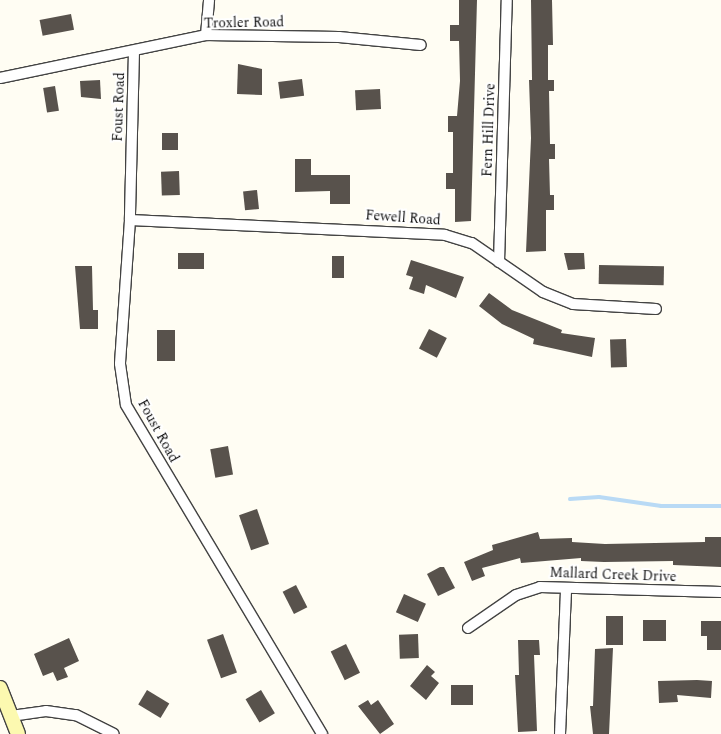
<!DOCTYPE html>
<html>
<head>
<meta charset="utf-8">
<style>
	body { margin:0 }
	#map { position:relative; width:721px; height:734px; overflow:hidden; background:#fffdf3; font-family:Spectral,serif }
	div>[style] { position:absolute }
	[style*='--x'] { left:calc(var(--x)*1px); top:calc(var(--y)*1px); width:calc(var(--w)*1px); rotate:calc(var(--a)*1deg) }
	.stream>* { height:4px; margin:-2px; padding:0 2px; transform-origin:2px; border-radius:2px; background:#b9daf5 }
	.building>* { inset:0; background:#58524c; transform-origin:0 0 }
	.roads { filter:drop-shadow(1px 0 #434343) drop-shadow(-1px 0 #434343) drop-shadow(0 1px #434343) drop-shadow(0 -1px #434343) }
	.street>* { height:10px; margin:-5px; padding:0 5px; transform-origin:5px; border-radius:5px; background:#fff }
	.secondary>* { height:14px; margin:-7px; padding:0 7px; transform-origin:7px; border-radius:7px; background:#fcf9b0 }
	span { translate:-50% -50%; white-space:nowrap; text-align:center; line-height:1.15; -webkit-text-stroke:4px #fff; paint-order:stroke }
	.street-label { font-size:14px; color:#101010 }
</style>
</head>
<body>
<div id="map">
	<div class="stream">
		<i style="--x:570;--y:499;--w:29;--a:-4"></i>
		<i style="--x:599;--y:497;--w:63;--a:8.3"></i>
		<i style="--x:661;--y:506;--w:60;--a:0"></i>
	</div>
	<div class="building">
		<i style="clip-path:polygon(459px 0,477px 0,471px 221px,455px 222px,455px 189px,446px 189px,446px 173px,453px 173px,453px 132px,448px 132px,448px 116px,457px 116px,460px 81px,459px 41px,450px 41px,450px 25px,459px 25px)"></i>
		<i style="clip-path:polygon(531px 0,552px 0,553px 45px,548px 45px,548px 80px,554px 80px,554px 91px,549px 91px,550px 144px,555px 144px,555px 159px,549px 159px,550px 195px,554px 195px,554px 210px,546px 210px,546px 251px,526px 252px,531px 138px,529px 80px,532px 80px)"></i>
		<i style="left:71px;top:14px;width:16px;height:32px;rotate:79deg"></i>
		<i style="clip-path:polygon(238px 64px,262px 69px,262px 95px,237px 94px)"></i>
		<i style="left:302px;top:79px;width:17px;height:24px;rotate:83deg"></i>
		<i style="clip-path:polygon(100px 80px,101px 99px,81px 97px,80px 81px)"></i>
		<i style="left:55px;top:86px;width:25px;height:12px;rotate:81deg"></i>
		<i style="left:380px;top:89px;width:20px;height:25px;rotate:87deg"></i>
		<i style="left:162px;top:133px;width:16px;height:17px"></i>
		<i style="clip-path:polygon(295px 159px,311px 159px,311px 175px,350px 175px,350px 204px,330px 204px,330px 191px,295px 192px)"></i>
		<i style="left:179px;top:171px;width:24px;height:18px;rotate:88deg"></i>
		<i style="left:257px;top:190px;width:19px;height:14px;rotate:84deg"></i>
		<i style="left:204px;top:253px;width:16px;height:26px;rotate:90deg"></i>
		<i style="clip-path:polygon(564px 253px,584px 253px,585px 269px,568px 270px)"></i>
		<i style="left:332px;top:256px;width:12px;height:22px"></i>
		<i style="clip-path:polygon(411px 260px,464px 277px,456px 298px,426px 285px,424px 294px,409px 289px,413px 277px,406px 275px)"></i>
		<i style="left:599px;top:265px;width:65px;height:19px;rotate:1deg"></i>
		<i style="clip-path:polygon(75px 266px,92px 266px,93px 310px,98px 310px,98px 329px,80px 329px)"></i>
		<i style="clip-path:polygon(489px 293px,512px 310px,562px 330px,561px 333px,595px 338px,592px 357px,533px 344px,534px 339px,502px 324px,479px 306px)"></i>
		<i style="left:429px;top:329px;width:20px;height:22px;rotate:27deg"></i>
		<i style="left:157px;top:330px;width:18px;height:31px"></i>
		<i style="left:626px;top:339px;width:28px;height:16px;rotate:88deg"></i>
		<i style="left:228px;top:446px;width:29px;height:18px;rotate:80deg"></i>
		<i style="left:257px;top:509px;width:37px;height:19px;rotate:71deg"></i>
		<i style="clip-path:polygon(538px 532px,540px 539px,572px 538px,572px 542px,605px 544px,705px 542px,705px 537px,721px 537px,721px 567px,673px 565px,673px 561px,604px 562px,581px 561px,581px 558px,521px 563px,520px 558px,482px 568px,485px 576px,472px 581px,464px 562px,493px 550px,492px 545px)"></i>
		<i style="clip-path:polygon(440px 567px,444px 567px,455px 588px,438px 596px,427px 574px)"></i>
		<i style="left:296px;top:585px;width:25px;height:15px;rotate:63deg"></i>
		<i style="left:404px;top:594px;width:24px;height:20px;rotate:24deg"></i>
		<i style="left:606px;top:616px;width:17px;height:29px"></i>
		<i style="left:643px;top:620px;width:23px;height:21px"></i>
		<i style="clip-path:polygon(701px 621px,721px 621px,721px 650px,707px 650px,707px 636px,701px 636px)"></i>
		<i style="left:223px;top:634px;width:41px;height:17px;rotate:70deg"></i>
		<i style="left:418px;top:634px;width:24px;height:19px;rotate:88deg"></i>
		<i style="clip-path:polygon(69px 638px,79px 661px,64px 668px,68px 677px,57px 681px,53px 672px,43px 676px,34px 654px)"></i>
		<i style="clip-path:polygon(518px 640px,539px 640px,540px 655px,534px 655px,537px 731px,518px 732px,515px 675px,519px 675px)"></i>
		<i style="left:346px;top:644px;width:32px;height:17px;rotate:64deg"></i>
		<i style="clip-path:polygon(613px 648px,609px 734px,593px 734px,590px 706px,593px 706px,595px 649px)"></i>
		<i style="clip-path:polygon(427px 665px,435px 672px,431px 676px,439px 683px,426px 700px,410px 686px)"></i>
		<i style="clip-path:polygon(697px 680px,712px 681px,711px 698px,677px 695px,678px 702px,659px 703px,658px 681px)"></i>
		<i style="left:451px;top:685px;width:22px;height:20px"></i>
		<i style="left:147px;top:690px;width:26px;height:17px;rotate:31deg"></i>
		<i style="left:261px;top:690px;width:27px;height:18px;rotate:59deg"></i>
		<i style="clip-path:polygon(368px 700px,371px 705px,378px 700px,394px 724px,380px 734px,358px 706px)"></i>
	</div>
	<div class="roads">
		<div class="street">
			<i style="--x:206;--y:35;--w:35;--a:-85"></i>
			<i style="--x:134;--y:51;--w:169;--a:91.4"></i>
			<i style="--x:130;--y:220;--w:144;--a:94"></i>
			<i style="--x:120;--y:364;--w:41;--a:81.7"></i>
			<i style="--x:126;--y:405;--w:383;--a:59.2"></i>
			<i style="--x:0;--y:78;--w:210;--a:-11.8"></i>
			<i style="--x:206;--y:35;--w:133;--a:0.9"></i>
			<i style="--x:339;--y:37;--w:82;--a:5.6"></i>
			<i style="--x:130;--y:220;--w:315;--a:2.7"></i>
			<i style="--x:445;--y:235;--w:28;--a:17"></i>
			<i style="--x:472;--y:243;--w:86;--a:34.6"></i>
			<i style="--x:543;--y:292;--w:32;--a:22"></i>
			<i style="--x:573;--y:304;--w:83;--a:3.4"></i>
			<i style="--x:499;--y:262;--w:262;--a:-88.3"></i>
			<i style="--x:468;--y:628;--w:58;--a:-34.5"></i>
			<i style="--x:516;--y:595;--w:25;--a:-18"></i>
			<i style="--x:540;--y:587;--w:181;--a:1.6"></i>
			<i style="--x:11;--y:716;--w:35;--a:-8"></i>
			<i style="--x:46;--y:711;--w:30;--a:8"></i>
			<i style="--x:76;--y:715;--w:42;--a:26.6"></i>
			<i style="--x:560;--y:734;--w:146;--a:-87.6"></i>
		</div>
		<div class="secondary">
			<i style="--x:0;--y:688;--w:49;--a:68.6"></i>
		</div>
	</div>
	<div class="street-label">
		<span style="left:244px;top:23px;rotate:-1deg">Troxler Road</span>
		<span style="left:119px;top:107px;rotate:-88deg">Foust Road</span>
		<span style="left:489px;top:130px;rotate:-88deg">Fern Hill Drive</span>
		<span style="left:403px;top:218px;rotate:4deg">Fewell Road</span>
		<span style="left:158px;top:431px;rotate:61deg">Foust Road</span>
		<span style="left:613px;top:575px;rotate:2deg">Mallard Creek Drive</span>
	</div>
</div>
</body>
</html>
